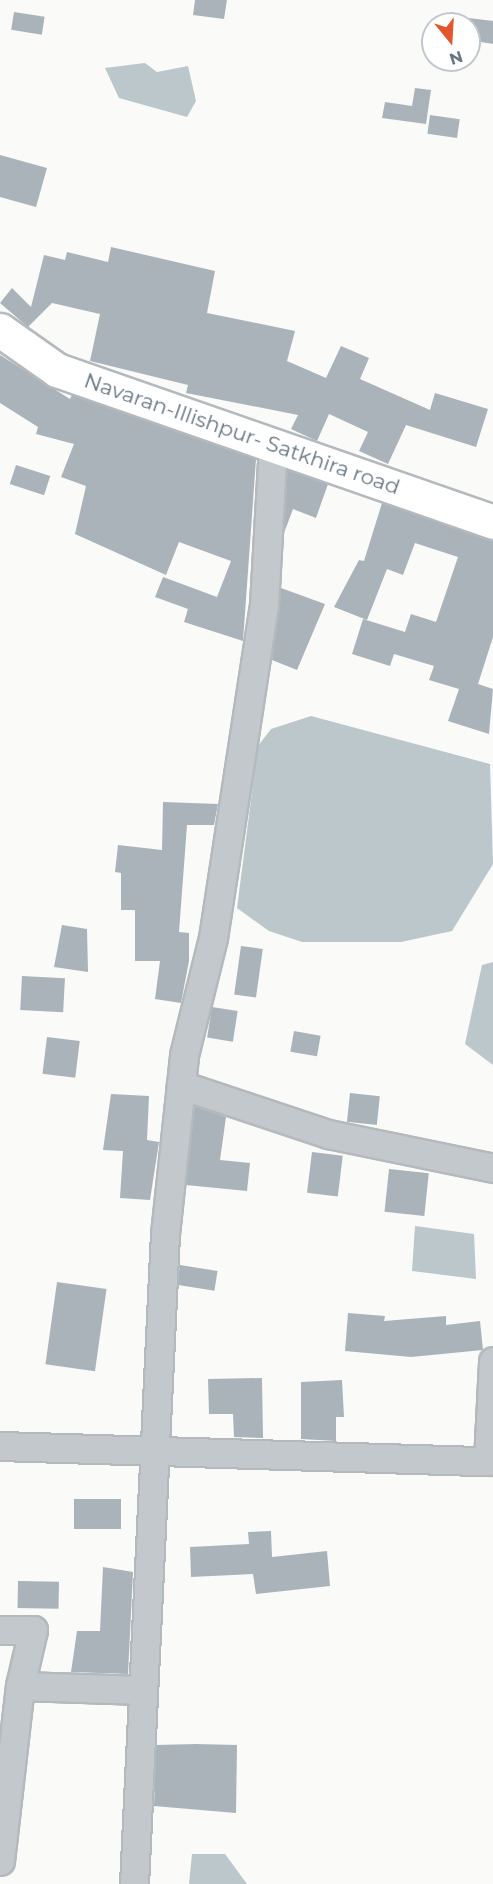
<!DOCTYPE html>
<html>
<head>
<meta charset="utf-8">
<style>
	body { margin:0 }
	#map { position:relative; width:493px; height:1884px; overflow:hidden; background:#fafaf8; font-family:Montserrat,sans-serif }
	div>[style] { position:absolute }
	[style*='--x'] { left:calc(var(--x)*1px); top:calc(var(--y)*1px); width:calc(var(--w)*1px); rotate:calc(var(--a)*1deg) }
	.water>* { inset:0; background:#bbc7cb }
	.building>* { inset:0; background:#aab3b9; transform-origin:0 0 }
	.roads { filter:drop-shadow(2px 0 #b4b9bd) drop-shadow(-2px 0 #b4b9bd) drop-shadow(0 2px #b4b9bd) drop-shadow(0 -2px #b4b9bd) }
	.minor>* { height:27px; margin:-13.5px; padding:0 13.5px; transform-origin:13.5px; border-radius:13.5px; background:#c3c8cc }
	.highway>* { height:33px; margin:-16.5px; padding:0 16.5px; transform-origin:16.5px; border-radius:16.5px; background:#fff }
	span { translate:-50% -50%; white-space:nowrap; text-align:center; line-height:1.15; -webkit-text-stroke:6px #fff; paint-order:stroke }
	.street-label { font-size:21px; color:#657683 }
	.north { position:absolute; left:421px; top:12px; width:60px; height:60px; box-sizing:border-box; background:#fff; border:2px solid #c1c8cd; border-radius:50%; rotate:162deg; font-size:16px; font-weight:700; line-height:24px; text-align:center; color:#657683 }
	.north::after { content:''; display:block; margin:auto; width:21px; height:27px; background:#e4572e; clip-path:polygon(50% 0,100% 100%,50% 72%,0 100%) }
</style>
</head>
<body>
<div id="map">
	<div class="water">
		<i style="clip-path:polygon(145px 63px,157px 72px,188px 66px,196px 101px,187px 117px,119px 98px,105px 68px)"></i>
		<i style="clip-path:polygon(311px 716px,490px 764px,493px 864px,452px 931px,401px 942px,302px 942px,269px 931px,237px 908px,258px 746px,271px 729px)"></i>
		<i style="clip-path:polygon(493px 962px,493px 1065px,465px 1044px,482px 965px)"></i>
		<i style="clip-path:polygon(415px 1226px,474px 1234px,476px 1279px,412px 1271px)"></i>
		<i style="clip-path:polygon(192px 1854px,225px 1854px,247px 1884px,189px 1884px)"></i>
	</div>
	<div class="building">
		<i style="clip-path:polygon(195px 0,227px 0,224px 19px,193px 15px)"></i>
		<i style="left:14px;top:12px;width:31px;height:18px;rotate:9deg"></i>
		<i style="clip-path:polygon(469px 18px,493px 21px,493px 44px,469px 40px)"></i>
		<i style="clip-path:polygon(415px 88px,431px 90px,426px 124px,382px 118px,385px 102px,412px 106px)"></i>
		<i style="left:430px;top:115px;width:30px;height:19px;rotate:8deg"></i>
		<i style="clip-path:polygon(0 155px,47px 168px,36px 207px,0 197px)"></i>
		<i style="clip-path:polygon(111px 247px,215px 271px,207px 313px,295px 331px,287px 361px,326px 378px,341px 346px,369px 358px,360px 379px,430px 410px,435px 393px,488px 409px,476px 447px,406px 425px,388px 464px,359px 451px,368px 432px,329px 414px,317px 441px,291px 429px,298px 415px,186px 393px,188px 385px,90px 361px,100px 314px,52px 303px,28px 327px,0 303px,12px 288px,31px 307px,44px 255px,65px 260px,67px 252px,108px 262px)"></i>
		<i style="clip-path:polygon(0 355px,70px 399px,72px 395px,256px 459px,243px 641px,184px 622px,188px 609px,155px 597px,163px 577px,217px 597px,231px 561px,179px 542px,166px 575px,75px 534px,86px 486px,61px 477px,74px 444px,36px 434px,38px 427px,0 403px)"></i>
		<i style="left:16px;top:465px;width:36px;height:20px;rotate:18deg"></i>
		<i style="clip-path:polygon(287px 470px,328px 484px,316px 518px,293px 509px,284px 533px)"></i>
		<i style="clip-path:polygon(382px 503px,493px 540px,493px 637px,478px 684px,493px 689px,489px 734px,448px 721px,459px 689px,429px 680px,434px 666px,394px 654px,390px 666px,352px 654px,363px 619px,405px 632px,411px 614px,436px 622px,458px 557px,415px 543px,403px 575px,387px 569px,367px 620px,334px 607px,359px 560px,364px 561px)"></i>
		<i style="clip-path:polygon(281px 588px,325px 604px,297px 670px,272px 660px)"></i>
		<i style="clip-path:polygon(163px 802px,218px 804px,214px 825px,187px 825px,179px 932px,189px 933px,189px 961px,181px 1003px,155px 999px,160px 961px,135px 961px,135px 910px,121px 910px,121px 873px,115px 872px,118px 845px,162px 850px)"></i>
		<i style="clip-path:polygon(62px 925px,87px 929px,88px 972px,54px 967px)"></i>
		<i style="left:241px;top:946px;width:22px;height:49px;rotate:8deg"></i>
		<i style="left:22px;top:976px;width:43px;height:34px;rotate:3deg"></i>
		<i style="left:212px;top:1007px;width:26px;height:31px;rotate:9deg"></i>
		<i style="left:294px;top:1031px;width:27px;height:21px;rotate:10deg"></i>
		<i style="left:47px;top:1037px;width:33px;height:37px;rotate:7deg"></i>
		<i style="left:350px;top:1093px;width:30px;height:29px;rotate:6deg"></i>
		<i style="clip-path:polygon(111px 1094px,149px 1096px,147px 1140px,159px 1142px,150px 1200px,120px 1198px,123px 1151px,103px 1150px)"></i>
		<i style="clip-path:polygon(194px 1106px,226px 1117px,220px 1160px,250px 1163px,247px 1191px,186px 1185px)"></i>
		<i style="left:312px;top:1152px;width:31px;height:41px;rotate:7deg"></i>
		<i style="left:389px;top:1169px;width:40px;height:43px;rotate:6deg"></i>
		<i style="left:180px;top:1265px;width:38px;height:20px;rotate:9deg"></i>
		<i style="left:57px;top:1282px;width:50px;height:83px;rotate:8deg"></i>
		<i style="clip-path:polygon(348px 1313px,385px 1316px,384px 1321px,446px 1316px,446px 1325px,480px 1321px,483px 1350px,411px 1357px,345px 1351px)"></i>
		<i style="clip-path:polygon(262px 1378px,263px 1438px,234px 1437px,233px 1414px,209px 1414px,208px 1379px)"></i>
		<i style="clip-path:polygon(342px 1380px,344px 1417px,336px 1417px,336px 1441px,301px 1439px,301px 1382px)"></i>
		<i style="left:74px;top:1499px;width:47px;height:30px"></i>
		<i style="clip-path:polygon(271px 1531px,272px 1557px,327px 1551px,330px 1586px,256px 1594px,253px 1574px,191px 1577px,190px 1547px,249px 1544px,248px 1532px)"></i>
		<i style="clip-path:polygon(103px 1567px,133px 1572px,128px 1674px,71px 1672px,77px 1631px,100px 1631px)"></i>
		<i style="left:18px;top:1581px;width:41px;height:27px;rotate:1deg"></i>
		<i style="clip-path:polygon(196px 1744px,237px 1745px,236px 1813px,154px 1806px,156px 1745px)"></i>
	</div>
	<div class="roads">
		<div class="minor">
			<i style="--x:181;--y:1085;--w:155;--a:18.4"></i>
			<i style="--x:328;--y:1134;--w:168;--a:11.6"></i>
			<i style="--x:0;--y:1446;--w:488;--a:1.8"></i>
			<i style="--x:488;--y:1461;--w:100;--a:-87.1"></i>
			<i style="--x:0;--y:1630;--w:33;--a:0"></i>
			<i style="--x:33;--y:1630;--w:57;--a:103.1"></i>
			<i style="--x:0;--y:1861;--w:176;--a:-83.5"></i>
			<i style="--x:20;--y:1686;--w:123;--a:1.9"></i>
			<i style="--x:134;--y:1884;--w:651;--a:-87.27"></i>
			<i style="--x:165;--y:1234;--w:180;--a:-83.9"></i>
			<i style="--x:184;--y:1055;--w:121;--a:-76.1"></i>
			<i style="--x:213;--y:938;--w:337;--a:-81.3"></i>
			<i style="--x:264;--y:605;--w:160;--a:-86.8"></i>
		</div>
		<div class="highway">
			<i style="--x:0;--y:330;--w:70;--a:35.1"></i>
			<i style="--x:57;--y:370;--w:462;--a:19.2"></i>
		</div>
	</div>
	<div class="street-label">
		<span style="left:242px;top:434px;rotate:19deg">Navaran-Illishpur- Satkhira road</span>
	</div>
	<div class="north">N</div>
</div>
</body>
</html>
